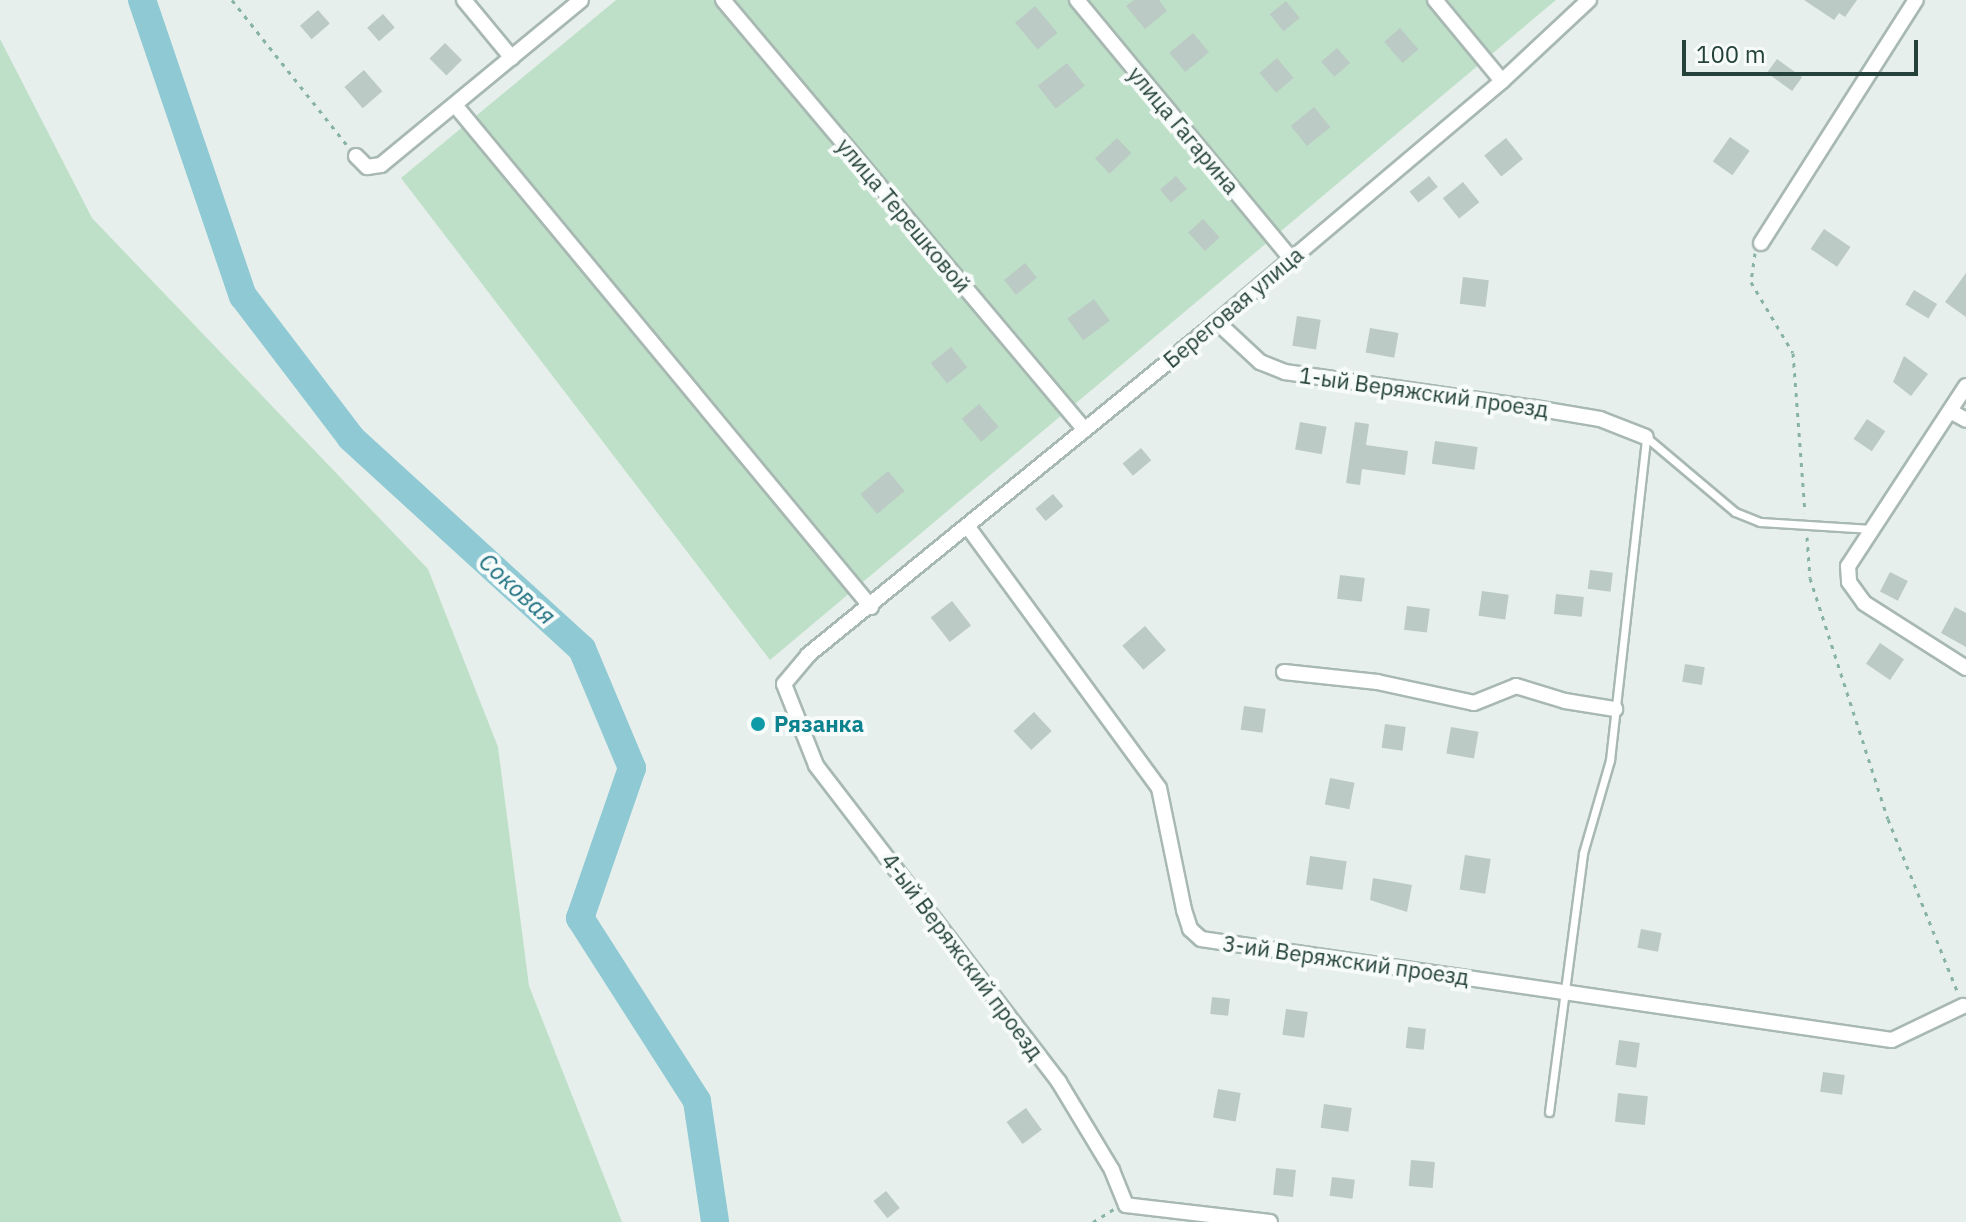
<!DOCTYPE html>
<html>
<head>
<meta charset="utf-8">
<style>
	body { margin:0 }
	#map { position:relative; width:1966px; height:1222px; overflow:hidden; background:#e6efeb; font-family:"IBM Plex Sans",sans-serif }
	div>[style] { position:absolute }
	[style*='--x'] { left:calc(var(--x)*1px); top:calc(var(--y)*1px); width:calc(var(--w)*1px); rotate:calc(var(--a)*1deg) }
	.green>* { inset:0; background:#bfe0c8 }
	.river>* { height:28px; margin:-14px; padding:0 14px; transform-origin:14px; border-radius:14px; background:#8ec9d4 }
	.building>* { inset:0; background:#bbcac4; transform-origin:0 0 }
	.path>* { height:3px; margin-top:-1.5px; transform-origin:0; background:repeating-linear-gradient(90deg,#86b3a5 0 4px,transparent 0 10px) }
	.roads { filter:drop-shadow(2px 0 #a8b8b2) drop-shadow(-2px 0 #a8b8b2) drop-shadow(0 2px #a8b8b2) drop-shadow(0 -2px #a8b8b2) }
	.lane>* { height:7px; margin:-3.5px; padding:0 3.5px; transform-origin:3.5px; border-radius:3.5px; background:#fff }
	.street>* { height:14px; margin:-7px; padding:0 7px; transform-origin:7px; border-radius:7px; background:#fff }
	.dots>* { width:22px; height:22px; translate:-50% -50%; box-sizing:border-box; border:4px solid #f7fbf9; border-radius:50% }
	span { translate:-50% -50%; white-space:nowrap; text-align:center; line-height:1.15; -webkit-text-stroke:8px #f7fbf9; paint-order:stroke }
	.street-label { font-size:22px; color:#24423a }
	.culture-label { font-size:22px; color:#0d838f; font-weight:700 }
	.left { translate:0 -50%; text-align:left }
	.water-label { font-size:24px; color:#1c6f80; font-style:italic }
	.scale { position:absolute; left:1682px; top:40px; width:236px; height:36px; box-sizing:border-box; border:4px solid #24423a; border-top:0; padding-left:10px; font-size:24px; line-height:28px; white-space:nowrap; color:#24423a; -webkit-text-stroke:6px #f7fbf9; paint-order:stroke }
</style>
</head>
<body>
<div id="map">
	<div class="green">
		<i style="clip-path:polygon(616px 0,1556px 0,770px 660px,401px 178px)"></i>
		<i style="clip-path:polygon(0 39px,92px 218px,428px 569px,498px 747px,529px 986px,622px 1222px,0 1222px)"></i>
	</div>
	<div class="river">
		<i style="--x:142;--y:0;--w:313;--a:71.2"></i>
		<i style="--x:243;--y:296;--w:178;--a:52.7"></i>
		<i style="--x:351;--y:438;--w:313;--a:42.4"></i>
		<i style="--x:582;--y:649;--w:129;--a:67.2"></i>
		<i style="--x:632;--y:768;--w:159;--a:109.1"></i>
		<i style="--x:580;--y:918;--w:217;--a:57.4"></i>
		<i style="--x:697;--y:1101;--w:122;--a:81.5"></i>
	</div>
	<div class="building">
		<i style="clip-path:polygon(1134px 0,1159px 0,1167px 11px,1145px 29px,1126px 6px)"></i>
		<i style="clip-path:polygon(1804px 0,1857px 0,1845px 17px,1839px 13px,1834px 20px)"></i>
		<i style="left:1286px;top:1px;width:22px;height:21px;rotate:51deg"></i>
		<i style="left:1035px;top:6px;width:35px;height:26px;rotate:50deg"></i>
		<i style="left:318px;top:10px;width:18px;height:24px;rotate:49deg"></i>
		<i style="left:383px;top:14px;width:18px;height:21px;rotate:49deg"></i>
		<i style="left:1400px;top:28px;width:28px;height:21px;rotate:49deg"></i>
		<i style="left:1193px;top:33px;width:25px;height:31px;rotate:50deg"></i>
		<i style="left:445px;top:43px;width:24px;height:22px;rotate:45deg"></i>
		<i style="left:1337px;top:48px;width:20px;height:21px;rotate:49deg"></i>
		<i style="left:1277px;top:58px;width:26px;height:23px;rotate:50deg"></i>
		<i style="left:1777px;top:59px;width:31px;height:17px;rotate:36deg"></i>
		<i style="left:1067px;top:63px;width:29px;height:37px;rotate:52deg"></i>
		<i style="left:364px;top:70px;width:28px;height:26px;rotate:49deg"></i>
		<i style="left:1314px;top:107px;width:26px;height:30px;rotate:51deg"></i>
		<i style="left:1730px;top:137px;width:24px;height:30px;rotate:35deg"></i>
		<i style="left:1117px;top:138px;width:21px;height:30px;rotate:47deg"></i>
		<i style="left:1506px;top:138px;width:27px;height:28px;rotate:51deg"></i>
		<i style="left:1176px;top:176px;width:17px;height:21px;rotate:50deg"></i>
		<i style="left:1429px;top:176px;width:14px;height:25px;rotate:51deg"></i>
		<i style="left:1463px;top:182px;width:26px;height:26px;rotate:51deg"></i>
		<i style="left:1203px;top:219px;width:25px;height:20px;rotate:48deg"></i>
		<i style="left:1824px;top:229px;width:32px;height:24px;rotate:34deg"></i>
		<i style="left:1025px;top:263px;width:19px;height:27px;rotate:51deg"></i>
		<i style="clip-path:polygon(1966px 273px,1966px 317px,1945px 302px)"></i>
		<i style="left:1463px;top:277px;width:26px;height:27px;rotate:7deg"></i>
		<i style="left:1914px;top:290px;width:27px;height:17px;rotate:31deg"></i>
		<i style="left:1094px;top:299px;width:27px;height:33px;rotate:54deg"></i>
		<i style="left:1297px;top:316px;width:24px;height:30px;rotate:9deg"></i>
		<i style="left:1370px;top:328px;width:29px;height:25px;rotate:10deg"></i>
		<i style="left:951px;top:347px;width:26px;height:26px;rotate:51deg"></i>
		<i style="clip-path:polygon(1904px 356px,1928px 374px,1911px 396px,1893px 382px)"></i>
		<i style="left:979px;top:404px;width:30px;height:23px;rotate:49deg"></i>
		<i style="left:1867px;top:419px;width:22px;height:24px;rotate:34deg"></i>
		<i style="left:1300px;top:422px;width:27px;height:28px;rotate:10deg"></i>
		<i style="clip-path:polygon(1355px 422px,1369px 424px,1366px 445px,1408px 451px,1405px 475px,1362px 469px,1360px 485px,1346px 483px)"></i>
		<i style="left:1435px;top:441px;width:43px;height:23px;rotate:8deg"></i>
		<i style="left:1141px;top:448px;width:16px;height:24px;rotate:50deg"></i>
		<i style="left:888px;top:471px;width:26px;height:36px;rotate:50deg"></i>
		<i style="left:1053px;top:494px;width:16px;height:23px;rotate:50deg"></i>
		<i style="left:1590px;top:570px;width:23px;height:19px;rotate:7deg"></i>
		<i style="left:1890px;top:572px;width:20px;height:22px;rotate:27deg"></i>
		<i style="left:1340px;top:575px;width:25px;height:24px;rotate:7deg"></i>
		<i style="left:1482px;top:591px;width:27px;height:25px;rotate:8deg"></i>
		<i style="left:1556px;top:594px;width:28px;height:20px;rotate:6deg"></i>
		<i style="left:952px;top:601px;width:31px;height:27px;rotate:52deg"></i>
		<i style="left:1407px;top:606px;width:23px;height:24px;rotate:7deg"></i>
		<i style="clip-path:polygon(1955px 607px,1966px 613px,1966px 647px,1941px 633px)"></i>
		<i style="left:1145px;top:626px;width:32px;height:30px;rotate:49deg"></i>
		<i style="left:1880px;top:643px;width:29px;height:25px;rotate:34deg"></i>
		<i style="left:1685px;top:664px;width:20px;height:18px;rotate:9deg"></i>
		<i style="left:1244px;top:706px;width:22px;height:24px;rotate:8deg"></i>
		<i style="left:1034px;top:712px;width:26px;height:28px;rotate:47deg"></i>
		<i style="left:1385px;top:724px;width:21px;height:24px;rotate:8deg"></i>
		<i style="left:1451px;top:727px;width:28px;height:27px;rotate:10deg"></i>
		<i style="left:1330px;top:778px;width:25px;height:27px;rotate:11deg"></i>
		<i style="left:1465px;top:855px;width:26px;height:35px;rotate:9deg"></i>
		<i style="left:1310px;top:856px;width:37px;height:29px;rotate:8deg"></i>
		<i style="clip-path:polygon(1373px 878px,1412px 885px,1407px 912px,1370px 900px)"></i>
		<i style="left:1641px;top:929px;width:21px;height:19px;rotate:11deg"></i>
		<i style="left:1212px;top:997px;width:18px;height:17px;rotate:6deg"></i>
		<i style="left:1286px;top:1009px;width:22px;height:26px;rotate:8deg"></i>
		<i style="left:1408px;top:1027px;width:18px;height:21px;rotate:6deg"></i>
		<i style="left:1619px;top:1040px;width:21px;height:25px;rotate:8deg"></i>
		<i style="left:1823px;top:1072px;width:22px;height:20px;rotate:8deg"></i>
		<i style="left:1218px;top:1089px;width:23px;height:29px;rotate:10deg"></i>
		<i style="left:1618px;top:1093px;width:30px;height:29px;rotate:6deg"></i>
		<i style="left:1324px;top:1104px;width:28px;height:24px;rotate:8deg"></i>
		<i style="left:1026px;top:1108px;width:27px;height:24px;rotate:54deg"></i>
		<i style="left:1411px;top:1160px;width:24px;height:26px;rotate:5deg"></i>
		<i style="left:1276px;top:1168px;width:20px;height:27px;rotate:6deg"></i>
		<i style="left:1332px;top:1177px;width:23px;height:19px;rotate:7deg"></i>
		<i style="left:886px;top:1191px;width:22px;height:16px;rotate:51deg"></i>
	</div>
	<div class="path">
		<i style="--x:232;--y:0;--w:184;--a:51.6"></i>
		<i style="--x:1755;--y:253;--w:29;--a:98"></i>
		<i style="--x:1751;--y:282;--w:82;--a:59.4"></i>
		<i style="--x:1793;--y:353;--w:160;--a:85.7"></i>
		<i style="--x:1807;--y:537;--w:41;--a:85.8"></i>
		<i style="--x:1810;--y:578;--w:253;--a:72.1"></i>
		<i style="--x:1888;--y:819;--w:185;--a:68.1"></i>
		<i style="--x:1093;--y:1222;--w:25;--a:-32"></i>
	</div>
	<div class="roads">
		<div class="lane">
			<i style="--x:1646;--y:437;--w:116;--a:40.1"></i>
			<i style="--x:1735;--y:512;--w:27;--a:22"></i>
			<i style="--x:1760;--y:522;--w:112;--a:3.6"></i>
			<i style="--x:1549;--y:1112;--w:261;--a:-82.5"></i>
			<i style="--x:1583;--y:853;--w:97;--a:-73.8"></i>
			<i style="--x:1610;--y:760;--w:325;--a:-83.6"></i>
		</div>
		<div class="street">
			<i style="--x:464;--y:0;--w:75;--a:50.4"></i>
			<i style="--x:723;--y:0;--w:562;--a:49.91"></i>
			<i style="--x:1077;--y:0;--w:336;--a:50.4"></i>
			<i style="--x:1435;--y:0;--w:105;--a:50.4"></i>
			<i style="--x:455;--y:105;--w:652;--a:50.35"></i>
			<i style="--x:356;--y:156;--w:16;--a:45"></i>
			<i style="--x:367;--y:167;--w:14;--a:-8"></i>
			<i style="--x:381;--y:165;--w:259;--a:-39.5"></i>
			<i style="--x:1761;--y:243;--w:288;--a:-57.5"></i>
			<i style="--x:1217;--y:322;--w:59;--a:42.9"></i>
			<i style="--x:1260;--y:362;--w:27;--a:22"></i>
			<i style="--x:1285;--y:372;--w:246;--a:8.2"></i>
			<i style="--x:1529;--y:407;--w:72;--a:9.6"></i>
			<i style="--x:1600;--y:419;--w:49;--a:21.4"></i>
			<i style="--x:1966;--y:386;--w:215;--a:123.2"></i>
			<i style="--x:1848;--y:566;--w:16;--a:86"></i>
			<i style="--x:1849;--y:582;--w:26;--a:54"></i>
			<i style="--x:1864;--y:603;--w:121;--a:32.5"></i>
			<i style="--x:1950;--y:411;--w:18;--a:29"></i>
			<i style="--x:968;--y:527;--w:323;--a:53.8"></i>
			<i style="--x:1159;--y:788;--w:125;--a:78.4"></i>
			<i style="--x:1184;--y:910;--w:20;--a:72"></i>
			<i style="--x:1190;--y:929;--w:15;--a:42"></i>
			<i style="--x:1201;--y:939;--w:698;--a:8.32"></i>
			<i style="--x:1892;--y:1040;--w:79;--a:-25.6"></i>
			<i style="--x:1284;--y:672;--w:94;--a:6.1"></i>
			<i style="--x:1377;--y:682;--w:99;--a:12.2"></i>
			<i style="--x:1474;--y:703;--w:45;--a:-22"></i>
			<i style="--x:1516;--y:686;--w:51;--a:17"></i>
			<i style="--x:1565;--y:701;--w:51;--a:9.1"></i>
			<i style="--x:1270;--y:1222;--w:145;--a:-173.3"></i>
			<i style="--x:1126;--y:1205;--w:38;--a:-112"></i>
			<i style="--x:1112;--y:1170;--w:103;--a:-121.1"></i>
			<i style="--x:1059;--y:1082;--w:399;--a:-127.5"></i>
			<i style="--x:816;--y:765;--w:87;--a:-111.6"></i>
			<i style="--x:784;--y:684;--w:38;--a:-50"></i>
			<i style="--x:808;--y:655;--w:527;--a:-39.15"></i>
			<i style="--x:1217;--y:322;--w:373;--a:-40.2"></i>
			<i style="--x:1502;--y:81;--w:119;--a:-43"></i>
		</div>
	</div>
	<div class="dots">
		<i style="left:758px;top:724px;background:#0f9aa8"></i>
	</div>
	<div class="street-label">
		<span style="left:1184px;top:130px;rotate:50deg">улица Гагарина</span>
		<span style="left:904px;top:215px;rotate:50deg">улица Терешковой</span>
		<span style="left:1233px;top:307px;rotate:-40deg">Береговая улица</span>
		<span style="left:1424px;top:392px;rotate:8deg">1-ый Веряжский проезд</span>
		<span style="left:963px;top:956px;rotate:53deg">4-ый Веряжский проезд</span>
		<span style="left:1346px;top:960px;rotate:8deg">3-ий Веряжский проезд</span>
	</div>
	<div class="culture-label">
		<span class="left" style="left:774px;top:724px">Рязанка</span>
	</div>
	<div class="water-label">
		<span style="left:517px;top:589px;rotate:42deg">Соковая</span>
	</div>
	<div class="scale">100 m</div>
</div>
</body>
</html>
